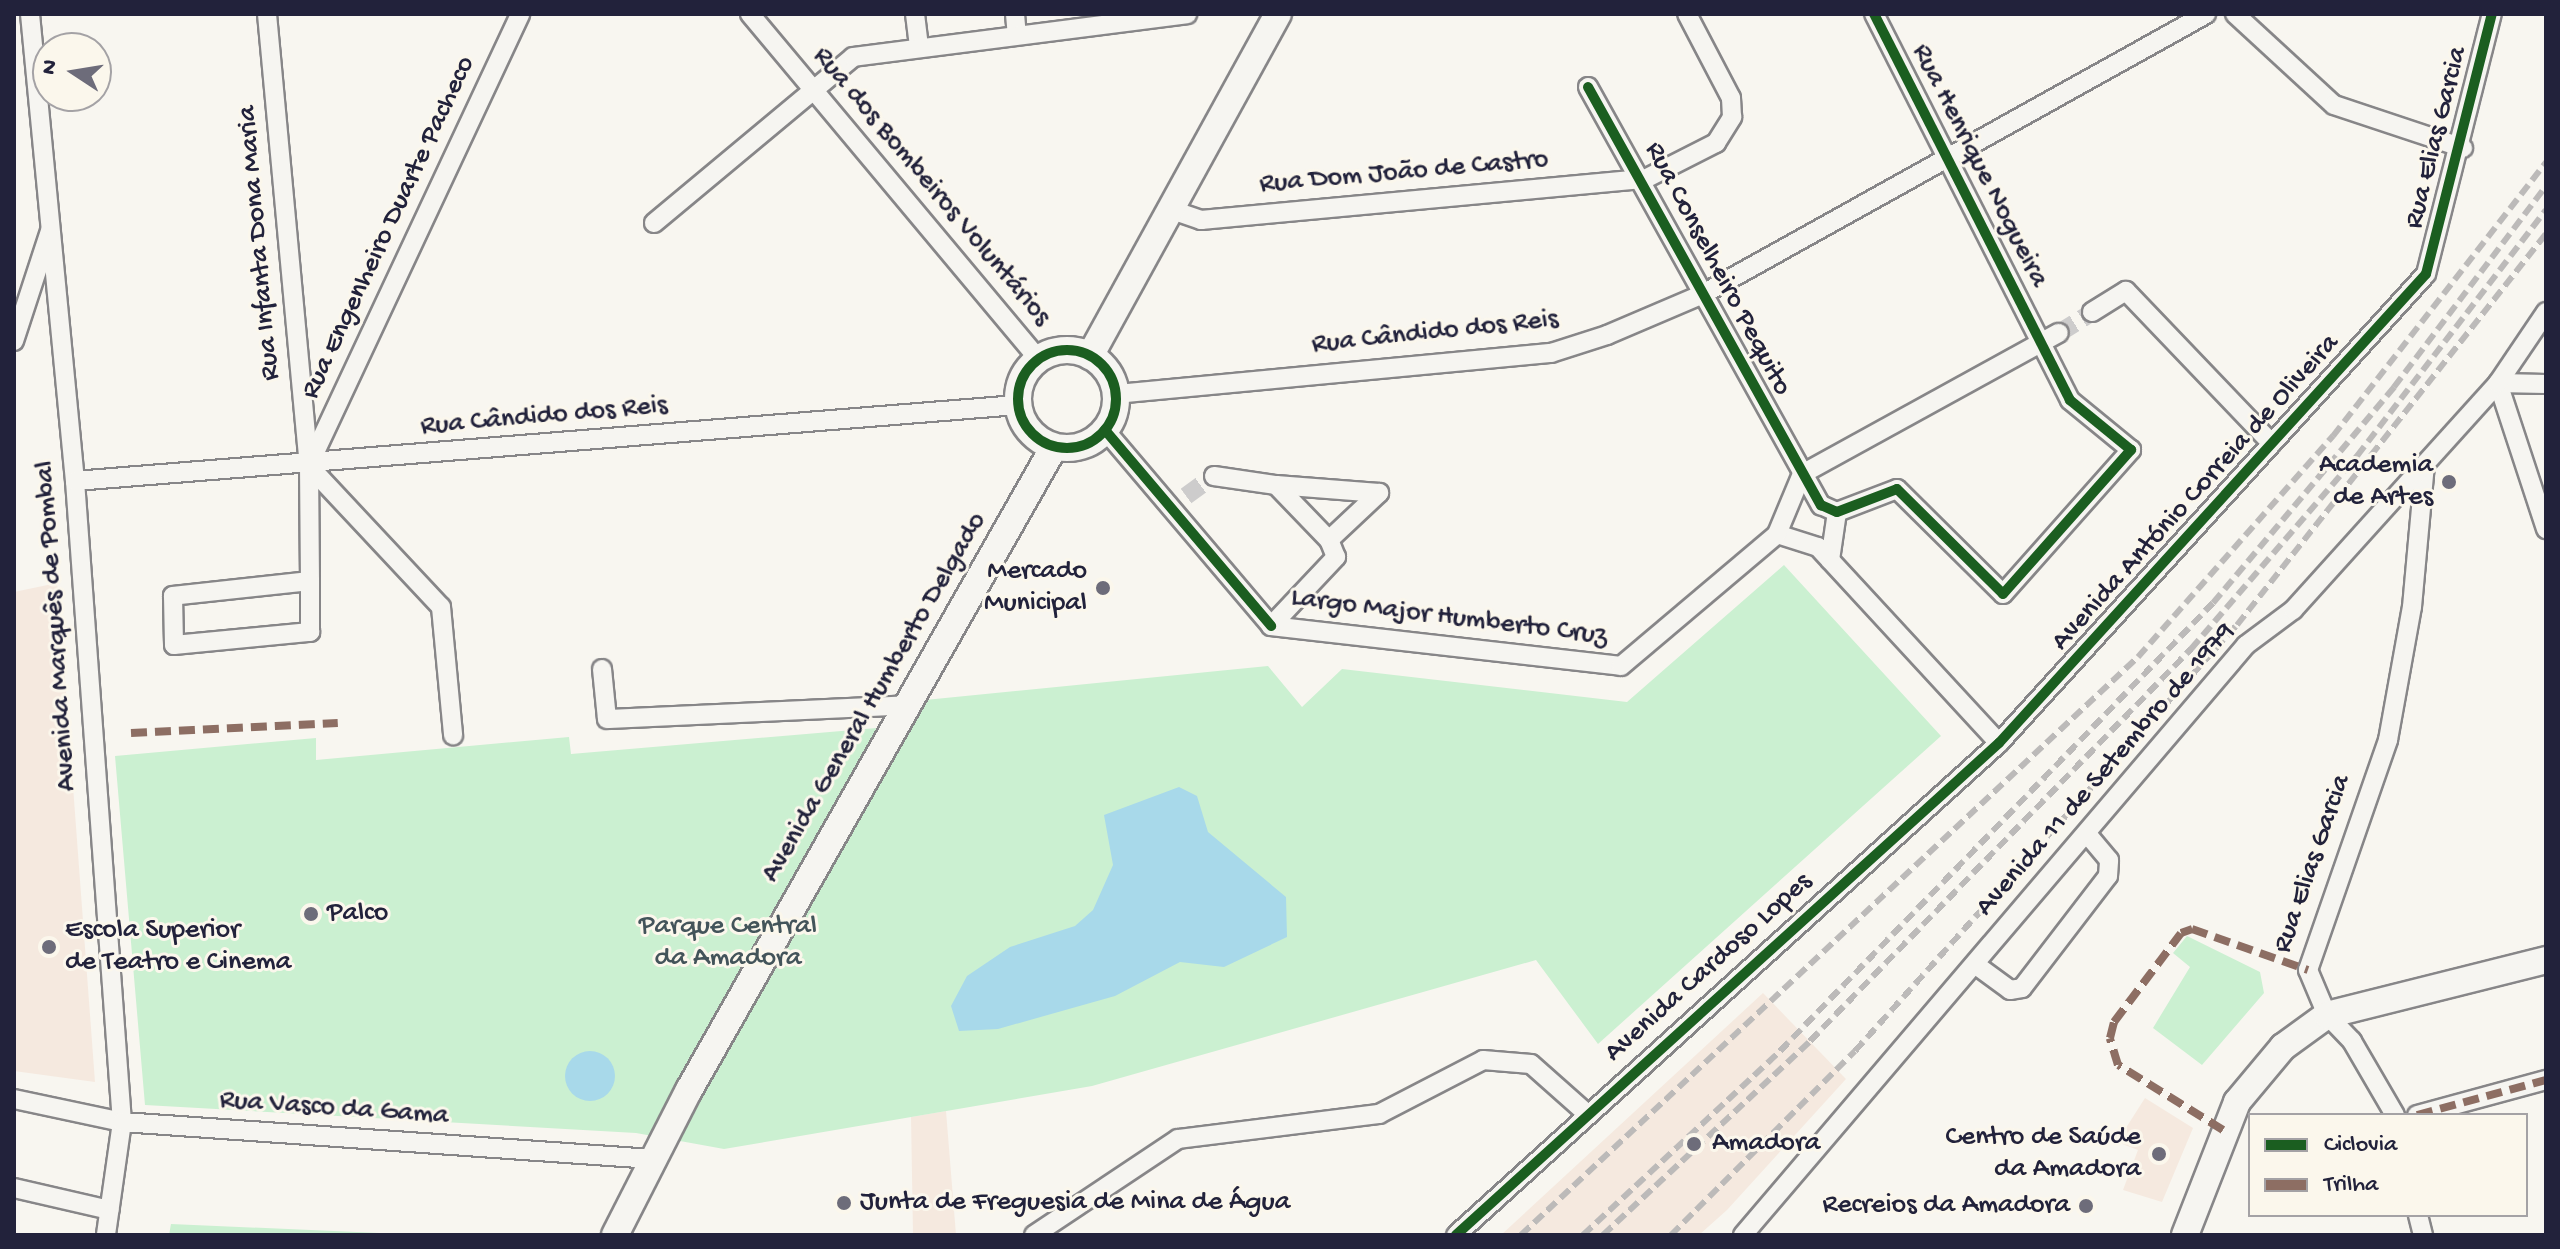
<!DOCTYPE html>
<html>
<head>
<meta charset="utf-8">
<style>
	body { margin:0 }
	#map { position:relative; width:2560px; height:1249px; overflow:hidden; background:#f8f6f0; font-family:"Gochi Hand",sans-serif }
	div>[style] { position:absolute }
	[style*='--x'] { left:calc(var(--x)*1px); top:calc(var(--y)*1px); width:calc(var(--w)*1px); rotate:calc(var(--a)*1deg) }
	.built>* { inset:0; background:#f5e9df }
	.green>* { inset:0; background:#cbf0d1 }
	.water>* { inset:0; background:#a8d9ea }
	.round { border-radius:50% }
	.street-tunnel>* { height:18px; margin-top:-9px; transform-origin:0; background:repeating-linear-gradient(90deg,#cdcccc 0 18px,transparent 0 27px) }
	.roads { filter:drop-shadow(2px 0 #878688) drop-shadow(-2px 0 #878688) drop-shadow(0 2px #878688) drop-shadow(0 -2px #878688) }
	.street>* { height:18px; margin:-9px; padding:0 9px; transform-origin:9px; border-radius:9px; background:#f6f5f1 }
	.secondary>* { height:26px; margin:-13px; padding:0 13px; transform-origin:13px; border-radius:13px; background:#f6f5f1 }
	.secondary>.ring { margin:-13px; padding:0; box-sizing:content-box; background:none; border:26px solid #f6f5f1; border-radius:50% }
	.rail>* { height:6px; margin-top:-3px; transform-origin:0; background:repeating-linear-gradient(90deg,#bcbab9 0 12px,transparent 0 18px) }
	.quiet>* { height:8px; margin-top:-4px; transform-origin:0; background:repeating-linear-gradient(90deg,#8d6e63 0 16px,transparent 0 24px) }
	.cycleway>* { height:10px; margin:-5px; padding:0 5px; transform-origin:5px; border-radius:5px; background:#1b5e20 }
	.cycleway>.ring { margin:-5px; padding:0; box-sizing:content-box; background:none; border:10px solid #1b5e20; border-radius:50% }
	.dots>* { width:22px; height:22px; translate:-50% -50%; box-sizing:border-box; border:4px solid #fbf7ec; border-radius:50% }
	span { translate:-50% -50%; white-space:nowrap; text-align:center; line-height:1.15; -webkit-text-stroke:6px #fbf7ec; paint-order:stroke }
	.street-label { font-size:28px; color:#22223b }
	.poi-label { font-size:28px; color:#22223b }
	.right { translate:-100% -50%; text-align:right }
	.left { translate:0 -50%; text-align:left }
	.park-label { font-size:28px; color:#43545a }
	.frame { position:absolute; inset:0; border:16px solid #22223b; pointer-events:none }
	.legend { position:absolute; left:2248px; top:1113px; width:280px; height:104px; box-sizing:border-box; background:#fbf7ec; border:2px solid #a4a2a5; margin:0; padding:10px 14px; list-style:none; font-size:24px; color:#22223b }
	.legend li { display:flex; align-items:center; gap:16px; height:40px }
	.legend b { width:40px; border:2px solid #a4a2a5 }
	.north { position:absolute; left:32px; top:32px; width:80px; height:80px; box-sizing:border-box; background:#fbf7ec; border:2px solid #a4a2a5; border-radius:50%; rotate:282deg; font-size:22px; font-weight:700; line-height:32px; text-align:center; color:#22223b }
	.north::after { content:''; display:block; margin:auto; width:28px; height:36px; background:#6d6c7a; clip-path:polygon(50% 0,100% 100%,50% 72%,0 100%) }
</style>
</head>
<body>
<div id="map">
	<div class="built">
		<i style="clip-path:polygon(57px 583px,59px 598px,95px 1082px,14px 1071px,14px 592px)"></i>
		<i style="clip-path:polygon(1763px 993px,1846px 1079px,1727px 1210px,1699px 1235px,1501px 1235px)"></i>
		<i style="clip-path:polygon(2145px 1098px,2193px 1128px,2162px 1202px,2123px 1190px,2138px 1150px,2117px 1142px)"></i>
		<i style="clip-path:polygon(946px 1111px,956px 1235px,913px 1235px,911px 1117px)"></i>
	</div>
	<div class="green">
		<i style="clip-path:polygon(1784px 565px,1941px 736px,1598px 1044px,1536px 960px,1092px 1086px,724px 1149px,636px 1133px,145px 1105px,115px 756px,316px 738px,316px 760px,569px 737px,571px 754px,912px 725px,925px 700px,1268px 666px,1302px 707px,1342px 669px,1627px 702px)"></i>
		<i style="clip-path:polygon(2187px 936px,2260px 972px,2264px 993px,2202px 1065px,2153px 1028px,2190px 967px,2173px 953px)"></i>
		<i style="clip-path:polygon(171px 1224px,425px 1235px,169px 1235px)"></i>
	</div>
	<div class="water">
		<i style="clip-path:polygon(1179px 787px,1197px 796px,1208px 832px,1286px 897px,1287px 937px,1224px 967px,1180px 962px,1115px 996px,998px 1029px,959px 1031px,951px 1006px,967px 976px,1010px 947px,1075px 926px,1093px 910px,1113px 865px,1104px 815px)"></i>
		<i class="round" style="left:565px;top:1051px;width:50px;height:50px"></i>
	</div>
	<div class="street-tunnel">
		<i style="--x:2059;--y:333;--w:39;--a:-32"></i>
		<i style="--x:1186;--y:496;--w:34;--a:-36"></i>
	</div>
	<div class="roads">
		<div class="street">
			<i style="--x:30;--y:14;--w:469;--a:84.5"></i>
			<i style="--x:75;--y:481;--w:643;--a:85.81"></i>
			<i style="--x:122;--y:1122;--w:114;--a:98.1"></i>
			<i style="--x:267;--y:14;--w:454;--a:84.7"></i>
			<i style="--x:309;--y:466;--w:115;--a:89.5"></i>
			<i style="--x:310;--y:581;--w:138;--a:173.8"></i>
			<i style="--x:173;--y:596;--w:49;--a:88.8"></i>
			<i style="--x:174;--y:645;--w:137;--a:-5.5"></i>
			<i style="--x:310;--y:632;--w:51;--a:-90"></i>
			<i style="--x:750;--y:14;--w:449;--a:50.1"></i>
			<i style="--x:915;--y:14;--w:33;--a:83"></i>
			<i style="--x:1015;--y:14;--w:21;--a:85"></i>
			<i style="--x:2235;--y:14;--w:134;--a:42.6"></i>
			<i style="--x:2334;--y:105;--w:136;--a:18.4"></i>
			<i style="--x:1588;--y:87;--w:479;--a:60.9"></i>
			<i style="--x:1821;--y:505;--w:17;--a:24"></i>
			<i style="--x:1837;--y:512;--w:64;--a:-21"></i>
			<i style="--x:1897;--y:489;--w:149;--a:44.7"></i>
			<i style="--x:2003;--y:594;--w:193;--a:-48.4"></i>
			<i style="--x:2131;--y:450;--w:79;--a:-140.7"></i>
			<i style="--x:2070;--y:400;--w:433;--a:-116.9"></i>
			<i style="--x:1169;--y:209;--w:34;--a:19"></i>
			<i style="--x:1201;--y:220;--w:446;--a:-5.3"></i>
			<i style="--x:1645;--y:179;--w:80;--a:-26.9"></i>
			<i style="--x:1716;--y:143;--w:31;--a:-58"></i>
			<i style="--x:1732;--y:117;--w:19;--a:-93"></i>
			<i style="--x:1731;--y:98;--w:95;--a:-117.6"></i>
			<i style="--x:654;--y:223;--w:259;--a:-39.8"></i>
			<i style="--x:853;--y:57;--w:337;--a:-7.3"></i>
			<i style="--x:2092;--y:312;--w:40;--a:-32"></i>
			<i style="--x:2126;--y:291;--w:211;--a:46.3"></i>
			<i style="--x:14;--y:341;--w:116;--a:-71.9"></i>
			<i style="--x:2546;--y:384;--w:48;--a:-178.8"></i>
			<i style="--x:2498;--y:383;--w:154;--a:71.8"></i>
			<i style="--x:1116;--y:394;--w:437;--a:-5.4"></i>
			<i style="--x:1551;--y:353;--w:59;--a:-17.8"></i>
			<i style="--x:1607;--y:335;--w:102;--a:-23.1"></i>
			<i style="--x:1701;--y:295;--w:578;--a:-29.09"></i>
			<i style="--x:1105;--y:430;--w:257;--a:49.7"></i>
			<i style="--x:310;--y:463;--w:496;--a:-64.9"></i>
			<i style="--x:309;--y:466;--w:193;--a:46.9"></i>
			<i style="--x:441;--y:607;--w:129;--a:84.6"></i>
			<i style="--x:1214;--y:476;--w:63;--a:8.3"></i>
			<i style="--x:75;--y:481;--w:946;--a:-4.61"></i>
			<i style="--x:1777;--y:534;--w:43;--a:17.6"></i>
			<i style="--x:1818;--y:547;--w:267;--a:47.3"></i>
			<i style="--x:1830;--y:560;--w:49;--a:-81.7"></i>
			<i style="--x:1271;--y:626;--w:352;--a:6.5"></i>
			<i style="--x:1621;--y:666;--w:204;--a:-40.2"></i>
			<i style="--x:1777;--y:534;--w:65;--a:-67.4"></i>
			<i style="--x:1802;--y:474;--w:293;--a:-28.8"></i>
			<i style="--x:1271;--y:626;--w:95;--a:-46.7"></i>
			<i style="--x:1336;--y:557;--w:18;--a:-112"></i>
			<i style="--x:1329;--y:540;--w:69;--a:-43.2"></i>
			<i style="--x:1379;--y:493;--w:103;--a:-175.6"></i>
			<i style="--x:1276;--y:485;--w:76;--a:46.1"></i>
			<i style="--x:602;--y:669;--w:50;--a:84.3"></i>
			<i style="--x:607;--y:719;--w:303;--a:-2.6"></i>
			<i style="--x:1976;--y:965;--w:42;--a:36.3"></i>
			<i style="--x:2010;--y:990;--w:12;--a:-9"></i>
			<i style="--x:2022;--y:988;--w:141;--a:-52.5"></i>
			<i style="--x:2108;--y:876;--w:16;--a:-86"></i>
			<i style="--x:2109;--y:860;--w:35;--a:-130"></i>
			<i style="--x:14;--y:1099;--w:110;--a:12"></i>
			<i style="--x:122;--y:1122;--w:531;--a:3.99"></i>
			<i style="--x:2395;--y:1115;--w:86;--a:-120.2"></i>
			<i style="--x:2352;--y:1041;--w:36;--a:-134"></i>
			<i style="--x:2327;--y:1015;--w:49;--a:-112.9"></i>
			<i style="--x:2308;--y:970;--w:244;--a:-70.8"></i>
			<i style="--x:2388;--y:740;--w:135;--a:-79.8"></i>
			<i style="--x:2412;--y:607;--w:144;--a:-84.8"></i>
			<i style="--x:2417;--y:1115;--w:134;--a:-15.2"></i>
			<i style="--x:14;--y:1188;--w:98;--a:13"></i>
			<i style="--x:2418;--y:1215;--w:21;--a:76"></i>
			<i style="--x:1034;--y:1235;--w:173;--a:-33.7"></i>
			<i style="--x:1178;--y:1139;--w:203;--a:-7.1"></i>
			<i style="--x:1379;--y:1114;--w:117;--a:-27.4"></i>
			<i style="--x:1483;--y:1060;--w:48;--a:4.8"></i>
			<i style="--x:1531;--y:1064;--w:72;--a:41.6"></i>
			<i style="--x:1456;--y:1235;--w:733;--a:-42.18"></i>
			<i style="--x:1999;--y:743;--w:634;--a:-47.68"></i>
			<i style="--x:2426;--y:274;--w:268;--a:-75.8"></i>
			<i style="--x:1743;--y:1235;--w:775;--a:-49.55"></i>
			<i style="--x:2246;--y:645;--w:59;--a:-36.7"></i>
			<i style="--x:2293;--y:610;--w:306;--a:-47.9"></i>
			<i style="--x:2498;--y:383;--w:86;--a:-55.9"></i>
		</div>
		<div class="secondary">
			<i class="ring" style="left:1018px;top:350px;width:72px;height:72px"></i>
			<i style="--x:1090;--y:356;--w:390;--a:-61.2"></i>
			<i style="--x:615;--y:1235;--w:163;--a:-63"></i>
			<i style="--x:689;--y:1090;--w:739;--a:-60.42"></i>
			<i style="--x:2185;--y:1235;--w:143;--a:-68.6"></i>
			<i style="--x:2237;--y:1102;--w:72;--a:-50.1"></i>
			<i style="--x:2283;--y:1047;--w:54;--a:-36"></i>
			<i style="--x:2327;--y:1015;--w:226;--a:-14.1"></i>
		</div>
	</div>
	<div class="rail">
		<i style="--x:1521;--y:1235;--w:845;--a:-43.13"></i>
		<i style="--x:2138;--y:657;--w:295;--a:-48.6"></i>
		<i style="--x:2333;--y:436;--w:347;--a:-52.1"></i>
		<i style="--x:1583;--y:1235;--w:270;--a:-43"></i>
		<i style="--x:1780;--y:1051;--w:623;--a:-45.98"></i>
		<i style="--x:2213;--y:603;--w:282;--a:-50"></i>
		<i style="--x:2394;--y:387;--w:252;--a:-52.9"></i>
		<i style="--x:1603;--y:1235;--w:284;--a:-43.1"></i>
		<i style="--x:1810;--y:1041;--w:547;--a:-45.82"></i>
		<i style="--x:2191;--y:649;--w:255;--a:-49.3"></i>
		<i style="--x:2357;--y:456;--w:310;--a:-52.5"></i>
		<i style="--x:1671;--y:1235;--w:260;--a:-45"></i>
		<i style="--x:1855;--y:1051;--w:572;--a:-48.12"></i>
		<i style="--x:2237;--y:625;--w:498;--a:-51.7"></i>
	</div>
	<div class="quiet">
		<i style="--x:131;--y:733;--w:207;--a:-2.8"></i>
		<i style="--x:2417;--y:1115;--w:134;--a:-15.2"></i>
		<i style="--x:2223;--y:1130;--w:123;--a:-148.2"></i>
		<i style="--x:2118;--y:1065;--w:28;--a:-107"></i>
		<i style="--x:2110;--y:1038;--w:16;--a:-76"></i>
		<i style="--x:2114;--y:1022;--w:111;--a:-53"></i>
		<i style="--x:2181;--y:933;--w:12;--a:-20"></i>
		<i style="--x:2192;--y:929;--w:123;--a:19.5"></i>
	</div>
	<div class="cycleway">
		<i style="--x:1588;--y:87;--w:479;--a:60.9"></i>
		<i style="--x:1821;--y:505;--w:17;--a:24"></i>
		<i style="--x:1837;--y:512;--w:64;--a:-21"></i>
		<i style="--x:1897;--y:489;--w:149;--a:44.7"></i>
		<i style="--x:2003;--y:594;--w:193;--a:-48.4"></i>
		<i style="--x:2131;--y:450;--w:79;--a:-140.7"></i>
		<i style="--x:2070;--y:400;--w:433;--a:-116.9"></i>
		<i class="ring" style="left:1018px;top:350px;width:88px;height:88px"></i>
		<i style="--x:1105;--y:430;--w:257;--a:49.7"></i>
		<i style="--x:1456;--y:1235;--w:733;--a:-42.18"></i>
		<i style="--x:1999;--y:743;--w:634;--a:-47.68"></i>
		<i style="--x:2426;--y:274;--w:268;--a:-75.8"></i>
	</div>
	<div class="dots">
		<i style="left:2449px;top:482px;background:#6d6c7a"></i>
		<i style="left:1103px;top:588px;background:#6d6c7a"></i>
		<i style="left:311px;top:914px;background:#6d6c7a"></i>
		<i style="left:49px;top:947px;background:#6d6c7a"></i>
		<i style="left:1694px;top:1144px;background:#6d6c7a"></i>
		<i style="left:2159px;top:1154px;background:#6d6c7a"></i>
		<i style="left:844px;top:1203px;background:#6d6c7a"></i>
		<i style="left:2086px;top:1206px;background:#6d6c7a"></i>
	</div>
	<div class="street-label">
		<span style="left:2437px;top:138px;rotate:-76deg">Rua Elias Garcia</span>
		<span style="left:1979px;top:166px;rotate:63deg">Rua Henrique Nogueira</span>
		<span style="left:1404px;top:173px;rotate:-5deg">Rua Dom João de Castro</span>
		<span style="left:931px;top:187px;rotate:50deg">Rua dos Bombeiros Voluntários</span>
		<span style="left:389px;top:228px;rotate:-65deg">Rua Engenheiro Duarte Pacheco</span>
		<span style="left:260px;top:243px;rotate:-95deg">Rua Infanta Dona Maria</span>
		<span style="left:1717px;top:269px;rotate:62deg">Rua Conselheiro Pequito</span>
		<span style="left:1435px;top:333px;rotate:-6deg">Rua Cândido dos Reis</span>
		<span style="left:544px;top:417px;rotate:-5deg">Rua Cândido dos Reis</span>
		<span style="left:2196px;top:493px;rotate:-48deg">Avenida António Correia de Oliveira</span>
		<span style="left:1449px;top:618px;rotate:7deg">Largo Major Humberto Cruz</span>
		<span style="left:57px;top:626px;rotate:-94deg">Avenida Marquês de Pombal</span>
		<span style="left:875px;top:698px;rotate:-60deg">Avenida General Humberto Delgado</span>
		<span style="left:2106px;top:770px;rotate:-49deg">Avenida 11 de Setembro de 1979</span>
		<span style="left:2313px;top:864px;rotate:-71deg">Rua Elias Garcia</span>
		<span style="left:1709px;top:968px;rotate:-42deg">Avenida Cardoso Lopes</span>
		<span style="left:334px;top:1109px;rotate:4deg">Rua Vasco da Gama</span>
	</div>
	<div class="poi-label">
		<span class="right" style="left:2433px;top:482px">Academia<br>de Artes</span>
		<span class="right" style="left:1087px;top:588px">Mercado<br>Municipal</span>
		<span class="left" style="left:327px;top:914px">Palco</span>
		<span class="left" style="left:65px;top:947px">Escola Superior<br>de Teatro e Cinema</span>
		<span class="right" style="left:2141px;top:1154px">Centro de Saúde<br>da Amadora</span>
		<span class="left" style="left:1712px;top:1144px">Amadora</span>
		<span class="left" style="left:860px;top:1203px">Junta de Freguesia de Mina de Água</span>
		<span class="right" style="left:2070px;top:1206px">Recreios da Amadora</span>
	</div>
	<div class="park-label">
		<span style="left:728px;top:943px">Parque Central<br>da Amadora</span>
	</div>
	<div class="frame"></div>
	<ul class="legend">
	<li><b style="height:10px;background:#1b5e20"></b>Ciclovia</li>
	<li><b style="height:10px;background:#8d6e63"></b>Trilha</li>
	</ul>
	<div class="north">N</div>
</div>
</body>
</html>
